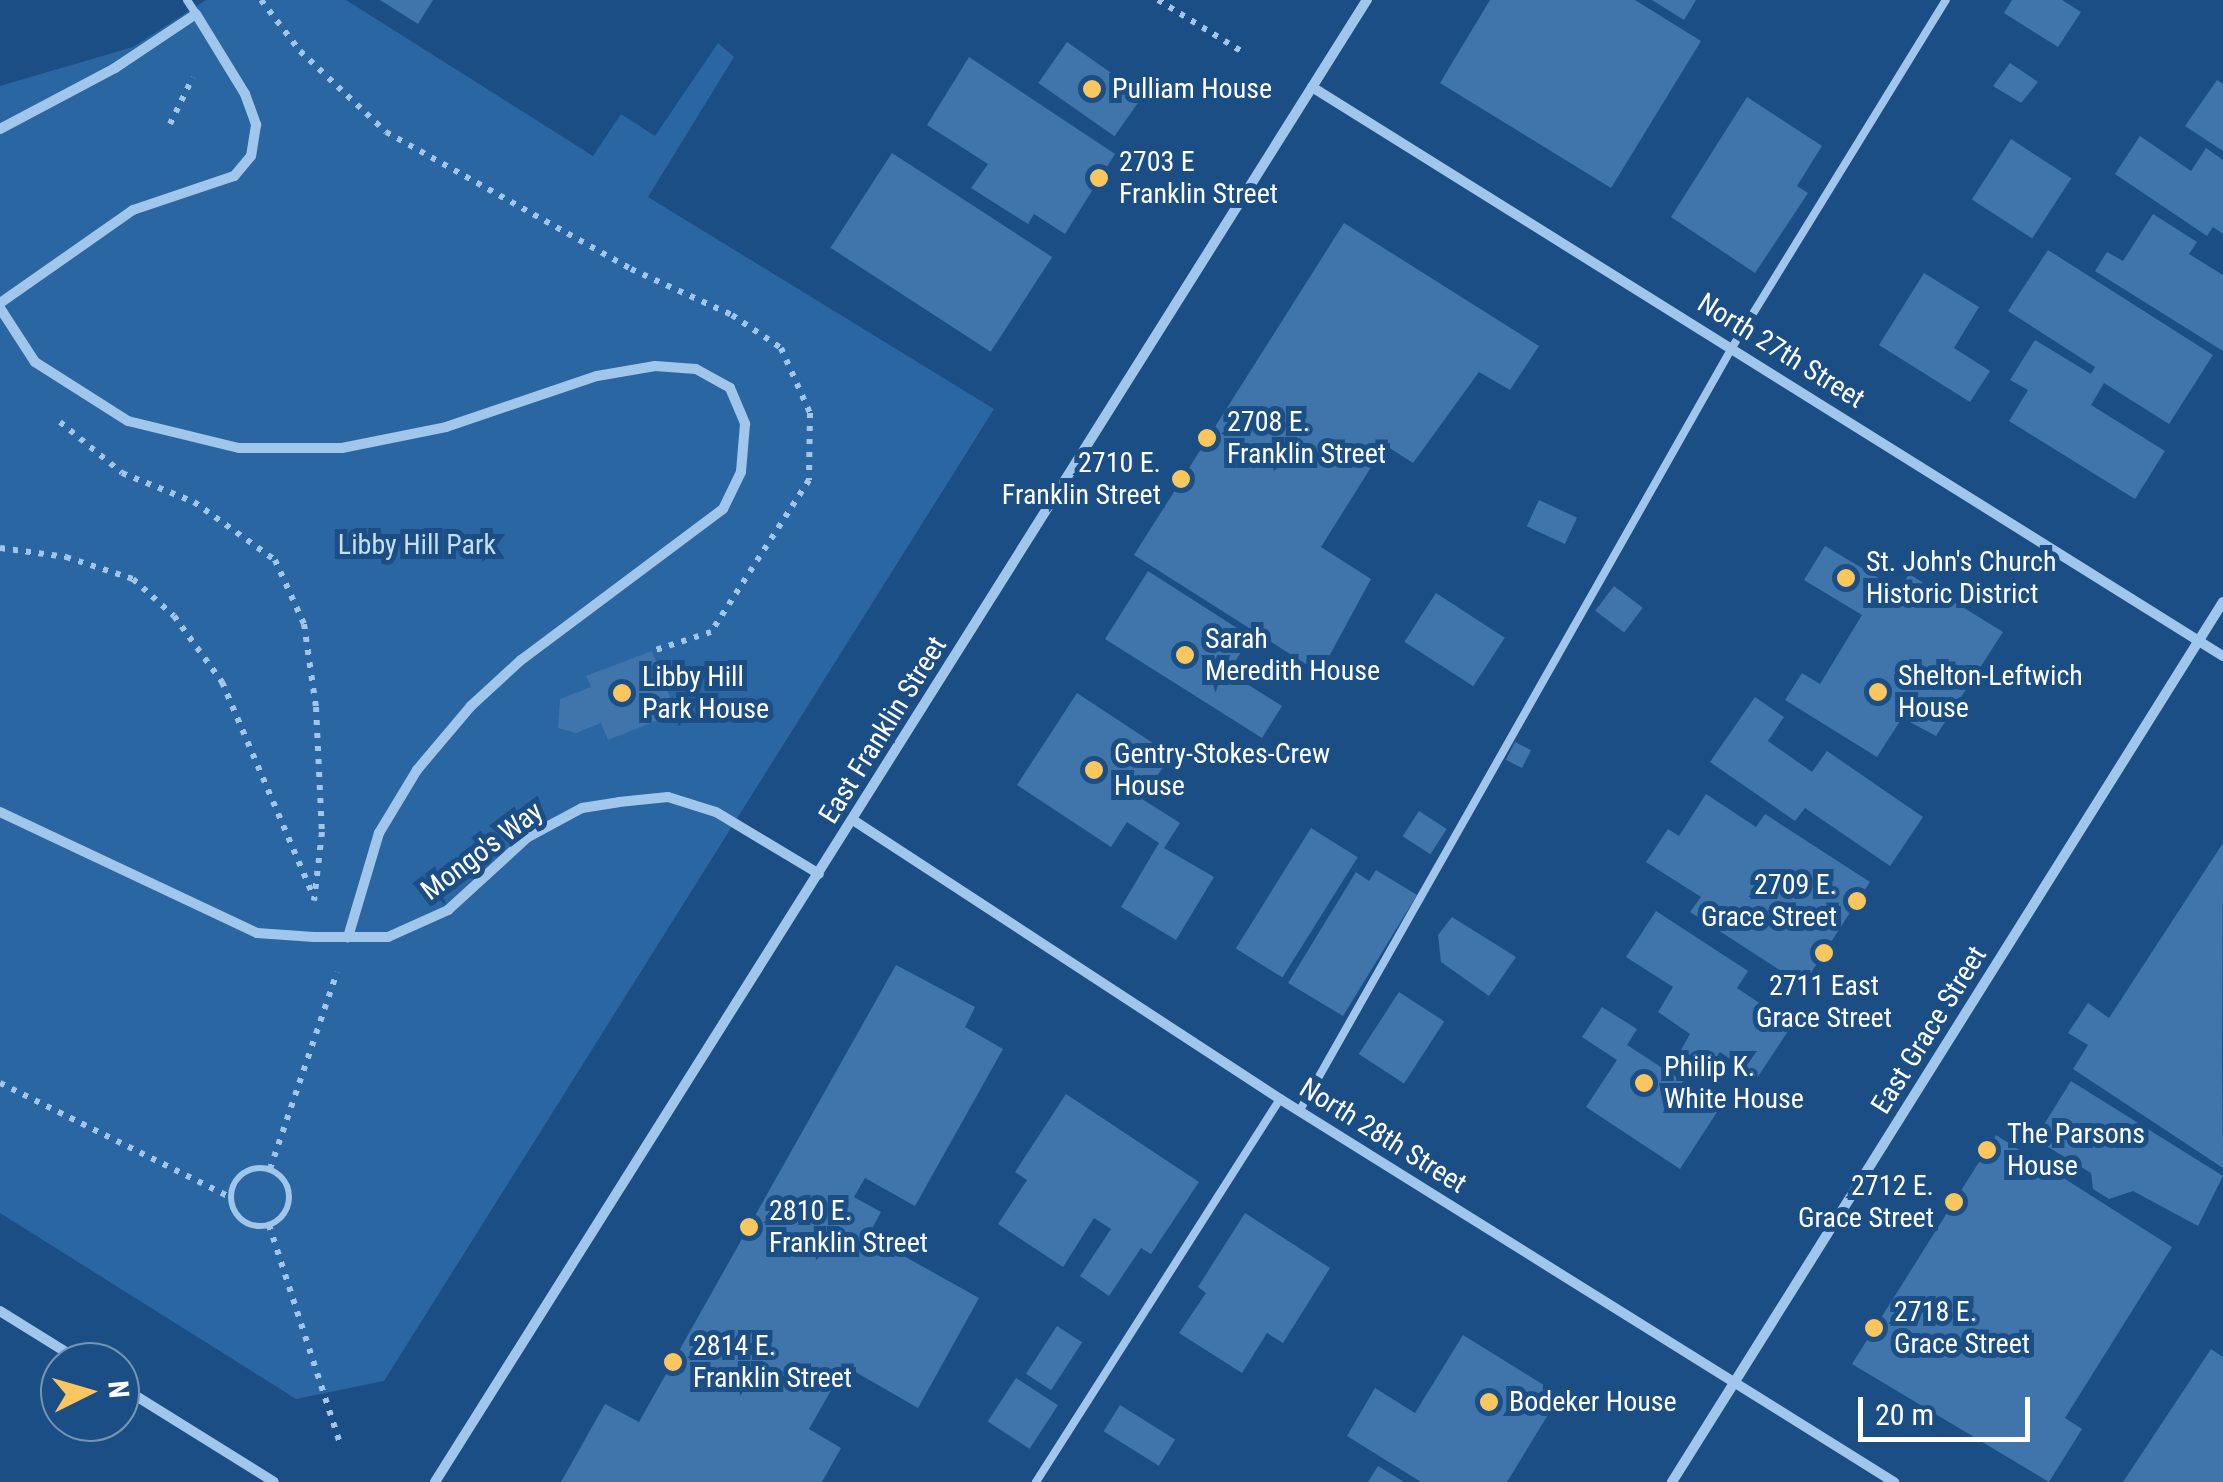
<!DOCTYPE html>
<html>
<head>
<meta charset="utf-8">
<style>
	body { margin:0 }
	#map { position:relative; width:2223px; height:1482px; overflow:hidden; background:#1b4e84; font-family:"Roboto Condensed",sans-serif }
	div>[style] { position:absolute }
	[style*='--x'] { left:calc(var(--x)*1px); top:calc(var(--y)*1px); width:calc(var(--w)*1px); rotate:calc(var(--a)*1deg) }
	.green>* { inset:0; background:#2a66a1 }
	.building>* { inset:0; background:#3f75ab; transform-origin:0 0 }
	.path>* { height:6px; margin-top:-3px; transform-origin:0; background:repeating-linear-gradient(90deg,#a1c6eb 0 5px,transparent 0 13px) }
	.path>.ring { margin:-3px; padding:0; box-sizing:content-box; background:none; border:6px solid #a1c6eb; border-radius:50% }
	.lane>* { height:8px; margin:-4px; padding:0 4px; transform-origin:4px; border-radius:4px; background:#a1c6eb }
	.street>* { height:10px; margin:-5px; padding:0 5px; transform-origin:5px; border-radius:5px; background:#a1c6eb }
	.dots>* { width:28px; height:28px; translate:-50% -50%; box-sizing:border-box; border:5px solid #1b4e84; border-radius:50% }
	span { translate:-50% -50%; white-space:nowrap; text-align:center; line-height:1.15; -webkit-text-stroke:10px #1b4e84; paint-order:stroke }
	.poi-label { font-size:28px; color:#fff }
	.left { translate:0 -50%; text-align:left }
	.right { translate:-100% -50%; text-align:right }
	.street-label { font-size:28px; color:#fff }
	.park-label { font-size:28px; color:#c6dff8 }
	.north { position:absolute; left:40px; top:1342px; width:100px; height:100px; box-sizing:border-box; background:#1b4e84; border:2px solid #7695b5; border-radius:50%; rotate:85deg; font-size:28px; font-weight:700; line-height:40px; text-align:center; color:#fff }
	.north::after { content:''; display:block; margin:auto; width:35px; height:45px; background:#fcc65e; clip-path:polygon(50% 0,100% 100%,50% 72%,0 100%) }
	.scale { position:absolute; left:1858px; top:1397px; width:172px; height:45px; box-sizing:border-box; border:5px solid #fff; border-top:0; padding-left:12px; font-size:30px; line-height:35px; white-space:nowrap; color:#fff; -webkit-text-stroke:8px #1b4e84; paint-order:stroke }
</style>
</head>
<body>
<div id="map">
	<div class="green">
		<i style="clip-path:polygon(206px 0,346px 0,593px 156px,621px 114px,655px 136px,718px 43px,734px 57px,648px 197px,994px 409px,384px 1381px,296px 1399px,0 1213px,0 86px,133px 47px)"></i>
	</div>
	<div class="building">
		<i style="clip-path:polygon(380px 0,433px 0,418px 24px)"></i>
		<i style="clip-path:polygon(1490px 0,1635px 0,1701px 41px,1611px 188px,1440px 83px)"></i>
		<i style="clip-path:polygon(1652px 0,1696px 0,1684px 20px)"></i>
		<i style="clip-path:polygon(2012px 0,2062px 0,2081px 12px,2058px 47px,2004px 13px)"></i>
		<i style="left:1067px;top:42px;width:93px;height:50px;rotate:35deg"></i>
		<i style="clip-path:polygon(969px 57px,1115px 154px,1065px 234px,1034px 214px,1028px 224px,971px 188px,988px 164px,927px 125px)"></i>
		<i style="clip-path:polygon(2010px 63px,2038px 82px,2021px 103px,1993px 86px)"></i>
		<i style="clip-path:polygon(2217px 80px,2223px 84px,2223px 151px,2185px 126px)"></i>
		<i style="clip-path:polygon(1747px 97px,1822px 146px,1797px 186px,1808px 193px,1755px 273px,1671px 217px)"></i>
		<i style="clip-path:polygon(2140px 136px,2191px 171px,2206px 148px,2223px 160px,2223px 234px,2213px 227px,2207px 236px,2115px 174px)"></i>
		<i style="left:2011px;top:139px;width:72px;height:72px;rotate:33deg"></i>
		<i style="left:892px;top:153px;width:191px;height:113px;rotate:33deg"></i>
		<i style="clip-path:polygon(2153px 214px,2197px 242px,2189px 254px,2223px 275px,2223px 351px,2095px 271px,2107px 252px,2123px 261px)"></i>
		<i style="clip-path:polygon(1344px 223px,1539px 346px,1510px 390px,1479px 372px,1413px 463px,1385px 445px,1321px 547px,1371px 579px,1320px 673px,1134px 555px)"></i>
		<i style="clip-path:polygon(2048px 250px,2213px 355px,2169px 424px,2104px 383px,2091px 405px,2165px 451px,2135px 499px,2009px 421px,2028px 390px,2010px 380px,2035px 340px,2091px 374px,2095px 367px,2008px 311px)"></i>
		<i style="clip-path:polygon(1924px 273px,1979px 307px,1954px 348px,1990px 371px,1970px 402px,1879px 345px)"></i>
		<i style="left:1539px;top:500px;width:42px;height:29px;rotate:25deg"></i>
		<i style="clip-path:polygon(1825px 546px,1899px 590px,1909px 574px,2003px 632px,1936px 736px,1902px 718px,1877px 757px,1785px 700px,1802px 673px,1820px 684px,1862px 615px,1804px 580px)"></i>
		<i style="clip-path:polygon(1148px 571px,1251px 637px,1228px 672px,1282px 706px,1262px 738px,1105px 639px)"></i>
		<i style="left:1614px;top:586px;width:36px;height:31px;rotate:37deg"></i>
		<i style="left:1436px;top:593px;width:82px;height:58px;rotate:33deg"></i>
		<i style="clip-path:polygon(652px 651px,676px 713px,608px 740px,601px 723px,576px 733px,558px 728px,560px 699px,591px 687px,586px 676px)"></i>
		<i style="clip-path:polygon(1077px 693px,1171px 755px,1142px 799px,1180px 823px,1164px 848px,1214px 877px,1176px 940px,1121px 907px,1159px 843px,1127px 822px,1111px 847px,1017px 785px)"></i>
		<i style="clip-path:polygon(1755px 697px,1784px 717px,1768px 741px,1812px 772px,1827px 751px,1923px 817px,1890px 866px,1805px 808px,1795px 821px,1710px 762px)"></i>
		<i style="left:1515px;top:742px;width:18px;height:20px;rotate:27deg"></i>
		<i style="clip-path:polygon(1706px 794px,1756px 827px,1765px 814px,1870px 882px,1803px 985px,1690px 912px,1701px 897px,1646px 862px,1668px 829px,1679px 836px)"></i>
		<i style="left:1419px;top:811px;width:33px;height:30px;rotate:33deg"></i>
		<i style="left:1311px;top:828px;width:55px;height:142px;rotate:32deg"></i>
		<i style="clip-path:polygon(2223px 843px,2222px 1058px,2223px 1168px,2073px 1069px,2088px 1045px,2068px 1033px,2088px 1003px,2109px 1018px)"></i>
		<i style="clip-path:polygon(1376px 870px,1417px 895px,1343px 1016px,1288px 983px,1356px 872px,1369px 881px)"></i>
		<i style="clip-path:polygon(1656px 911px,1748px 971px,1737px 988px,1792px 1025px,1757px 1078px,1720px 1052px,1710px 1066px,1681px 1050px,1690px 1034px,1658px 1012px,1673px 987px,1626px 957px)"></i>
		<i style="clip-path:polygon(1452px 917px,1516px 957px,1489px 996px,1441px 962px,1438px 935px)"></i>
		<i style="clip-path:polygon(896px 965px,975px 1007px,965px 1027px,1003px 1049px,915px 1206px,865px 1178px,854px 1197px,881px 1212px,868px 1236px,979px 1298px,918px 1408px,845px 1366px,809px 1429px,841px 1448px,822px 1482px,561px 1482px,605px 1404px,639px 1422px)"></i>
		<i style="left:1399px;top:992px;width:54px;height:74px;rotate:33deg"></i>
		<i style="clip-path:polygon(1602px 1007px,1637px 1029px,1627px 1045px,1721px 1106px,1680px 1169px,1586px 1107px,1617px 1060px,1582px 1037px)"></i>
		<i style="clip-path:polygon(2071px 1081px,2223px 1176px,2198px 1226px,2133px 1191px,2109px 1199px,2093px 1189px,2091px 1173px,2035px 1139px)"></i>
		<i style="clip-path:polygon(1066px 1094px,1199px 1182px,1151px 1254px,1141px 1248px,1109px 1296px,1080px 1276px,1111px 1229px,1094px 1218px,1063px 1267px,998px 1224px,1027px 1180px,1015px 1172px)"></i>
		<i style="clip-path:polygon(1996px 1135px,2172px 1247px,2065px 1418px,2082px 1429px,2049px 1482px,1852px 1364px)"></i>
		<i style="clip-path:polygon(1245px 1213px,1330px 1268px,1283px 1343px,1267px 1333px,1242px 1373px,1179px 1333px,1206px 1293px,1198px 1287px)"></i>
		<i style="left:1057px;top:1326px;width:30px;height:57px;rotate:33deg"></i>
		<i style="clip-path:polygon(1463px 1335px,1560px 1395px,1507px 1482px,1421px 1482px,1347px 1436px,1375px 1388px,1415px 1413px)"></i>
		<i style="clip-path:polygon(2211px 1349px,2223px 1357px,2223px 1482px,2123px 1482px)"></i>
		<i style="left:1016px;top:1378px;width:50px;height:52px;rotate:33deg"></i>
		<i style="left:1120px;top:1405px;width:65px;height:31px;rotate:32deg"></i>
		<i style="clip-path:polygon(1378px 1466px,1404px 1482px,1368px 1482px)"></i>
	</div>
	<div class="path">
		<i style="--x:261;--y:0;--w:64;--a:52.6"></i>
		<i style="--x:300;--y:51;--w:118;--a:43.3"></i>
		<i style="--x:386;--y:132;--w:281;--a:29.2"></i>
		<i style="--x:631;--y:269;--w:111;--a:24.5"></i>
		<i style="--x:732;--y:315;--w:59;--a:34"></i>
		<i style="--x:781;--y:348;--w:71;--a:66"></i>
		<i style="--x:810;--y:413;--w:67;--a:90.9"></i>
		<i style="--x:809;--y:480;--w:181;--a:122.8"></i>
		<i style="--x:711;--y:632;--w:62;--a:162.1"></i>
		<i style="--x:1158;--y:0;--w:101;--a:31.6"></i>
		<i style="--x:170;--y:124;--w:52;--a:-63.9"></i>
		<i style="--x:60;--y:422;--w:80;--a:39.4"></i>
		<i style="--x:122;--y:473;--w:78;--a:21.9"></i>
		<i style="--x:194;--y:502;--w:100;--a:35.6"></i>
		<i style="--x:275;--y:560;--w:70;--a:65.6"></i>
		<i style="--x:304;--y:624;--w:84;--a:81.8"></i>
		<i style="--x:316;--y:707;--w:125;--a:87.3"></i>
		<i style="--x:322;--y:832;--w:69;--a:96.6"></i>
		<i style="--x:0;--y:548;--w:67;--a:7.8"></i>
		<i style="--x:66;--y:557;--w:71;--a:18.2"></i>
		<i style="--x:133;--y:579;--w:55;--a:42.1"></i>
		<i style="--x:174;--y:616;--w:82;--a:54"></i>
		<i style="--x:222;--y:682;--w:235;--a:66.9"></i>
		<i style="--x:0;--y:1083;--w:257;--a:26.4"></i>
		<i class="ring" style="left:231px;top:1168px;width:52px;height:52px"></i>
		<i style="--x:270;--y:1169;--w:208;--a:-71.2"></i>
		<i style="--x:269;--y:1225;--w:229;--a:72"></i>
	</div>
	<div class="lane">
		<i style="--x:187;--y:0;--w:17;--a:57"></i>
		<i style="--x:1300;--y:1110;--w:878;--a:-60.46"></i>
		<i style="--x:1733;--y:346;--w:406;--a:-58.4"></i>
		<i style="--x:1036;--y:1482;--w:454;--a:-57.5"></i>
	</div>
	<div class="street">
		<i style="--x:1312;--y:87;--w:1074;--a:31.99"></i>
		<i style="--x:0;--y:129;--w:130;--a:-27.9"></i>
		<i style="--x:115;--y:68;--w:97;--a:-33.7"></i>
		<i style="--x:196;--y:14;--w:94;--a:58.5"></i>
		<i style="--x:245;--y:94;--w:33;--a:70"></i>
		<i style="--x:256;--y:125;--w:31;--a:99"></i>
		<i style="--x:251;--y:156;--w:26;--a:130"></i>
		<i style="--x:234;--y:176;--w:107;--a:161.4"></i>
		<i style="--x:133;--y:210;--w:162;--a:145"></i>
		<i style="--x:0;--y:308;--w:64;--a:57.1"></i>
		<i style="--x:35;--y:362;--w:110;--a:32.4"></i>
		<i style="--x:128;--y:421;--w:114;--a:13.7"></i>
		<i style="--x:239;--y:448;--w:103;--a:0"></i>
		<i style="--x:342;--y:448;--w:106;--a:-11.4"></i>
		<i style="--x:446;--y:427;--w:159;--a:-18.7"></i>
		<i style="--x:597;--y:376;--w:59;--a:-9.8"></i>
		<i style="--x:655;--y:366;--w:41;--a:4.2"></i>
		<i style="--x:696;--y:369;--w:39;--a:29"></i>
		<i style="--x:730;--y:388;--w:39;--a:67"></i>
		<i style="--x:745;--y:424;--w:48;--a:94.8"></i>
		<i style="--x:741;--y:472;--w:41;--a:115.9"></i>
		<i style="--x:723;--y:509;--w:252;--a:143.2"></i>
		<i style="--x:521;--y:660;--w:68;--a:137.4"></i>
		<i style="--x:471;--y:706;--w:84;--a:130.2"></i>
		<i style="--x:417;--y:770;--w:74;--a:121.1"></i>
		<i style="--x:379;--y:833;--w:109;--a:106.6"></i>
		<i style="--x:0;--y:812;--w:284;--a:25.2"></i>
		<i style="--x:257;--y:933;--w:57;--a:4"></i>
		<i style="--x:314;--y:937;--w:74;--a:0"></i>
		<i style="--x:388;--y:937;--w:66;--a:-24.2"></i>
		<i style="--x:448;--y:910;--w:108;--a:-42.4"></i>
		<i style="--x:528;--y:837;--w:61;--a:-28.2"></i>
		<i style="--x:582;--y:808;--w:37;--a:-9"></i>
		<i style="--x:619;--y:802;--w:49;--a:-5.8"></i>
		<i style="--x:668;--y:797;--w:50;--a:17.4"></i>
		<i style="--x:716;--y:812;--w:120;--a:31"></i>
		<i style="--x:853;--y:820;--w:510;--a:33.16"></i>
		<i style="--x:1280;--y:1099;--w:724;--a:31.96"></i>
		<i style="--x:0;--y:1311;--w:97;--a:31.9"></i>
		<i style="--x:120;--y:1386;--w:181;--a:31.9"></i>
		<i style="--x:435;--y:1482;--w:1751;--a:-57.84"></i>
		<i style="--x:1672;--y:1482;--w:1038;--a:-57.95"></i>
	</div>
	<div class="dots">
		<i style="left:1092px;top:89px;background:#fcc65e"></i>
		<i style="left:1099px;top:178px;background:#fcc65e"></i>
		<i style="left:1207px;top:438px;background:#fcc65e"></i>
		<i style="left:1181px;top:479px;background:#fcc65e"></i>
		<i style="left:1846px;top:578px;background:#fcc65e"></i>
		<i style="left:1185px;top:655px;background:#fcc65e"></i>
		<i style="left:1878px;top:692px;background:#fcc65e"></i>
		<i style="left:622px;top:693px;background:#fcc65e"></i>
		<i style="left:1094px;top:770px;background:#fcc65e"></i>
		<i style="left:1857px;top:901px;background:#fcc65e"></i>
		<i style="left:1824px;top:953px;background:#fcc65e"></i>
		<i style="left:1644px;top:1083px;background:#fcc65e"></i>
		<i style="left:1987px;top:1150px;background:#fcc65e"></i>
		<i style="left:1954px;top:1202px;background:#fcc65e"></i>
		<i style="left:749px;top:1227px;background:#fcc65e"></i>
		<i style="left:1874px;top:1328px;background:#fcc65e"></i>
		<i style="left:673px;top:1362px;background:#fcc65e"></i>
		<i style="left:1489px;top:1402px;background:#fcc65e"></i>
	</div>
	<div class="poi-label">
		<span class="left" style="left:1112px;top:89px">Pulliam House</span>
		<span class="left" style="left:1119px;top:178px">2703 E<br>Franklin Street</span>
		<span class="left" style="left:1227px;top:438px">2708 E.<br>Franklin Street</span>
		<span class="right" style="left:1161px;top:479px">2710 E.<br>Franklin Street</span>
		<span class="left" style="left:1866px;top:578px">St. John's Church<br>Historic District</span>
		<span class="left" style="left:1205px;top:655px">Sarah<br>Meredith House</span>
		<span class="left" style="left:1898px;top:692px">Shelton-Leftwich<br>House</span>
		<span class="left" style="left:642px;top:693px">Libby Hill<br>Park House</span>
		<span class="left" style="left:1114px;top:770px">Gentry-Stokes-Crew<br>House</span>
		<span class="right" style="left:1837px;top:901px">2709 E.<br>Grace Street</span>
		<span style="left:1824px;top:1002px">2711 East<br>Grace Street</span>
		<span class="left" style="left:1664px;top:1083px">Philip K.<br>White House</span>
		<span class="left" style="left:2007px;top:1150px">The Parsons<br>House</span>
		<span class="right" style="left:1934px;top:1202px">2712 E.<br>Grace Street</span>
		<span class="left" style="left:769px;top:1227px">2810 E.<br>Franklin Street</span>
		<span class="left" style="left:1894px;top:1328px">2718 E.<br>Grace Street</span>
		<span class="left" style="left:693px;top:1362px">2814 E.<br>Franklin Street</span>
		<span class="left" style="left:1509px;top:1402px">Bodeker House</span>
	</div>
	<div class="street-label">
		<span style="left:1781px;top:351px;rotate:32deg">North 27th Street</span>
		<span style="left:883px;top:730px;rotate:-58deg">East Franklin Street</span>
		<span style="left:482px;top:851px;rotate:-37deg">Mongo's Way</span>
		<span style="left:1929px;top:1030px;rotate:-58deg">East Grace Street</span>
		<span style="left:1383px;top:1136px;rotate:32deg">North 28th Street</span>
	</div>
	<div class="park-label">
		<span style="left:417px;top:545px">Libby Hill Park</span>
	</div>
	<div class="north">N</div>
	<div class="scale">20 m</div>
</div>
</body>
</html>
